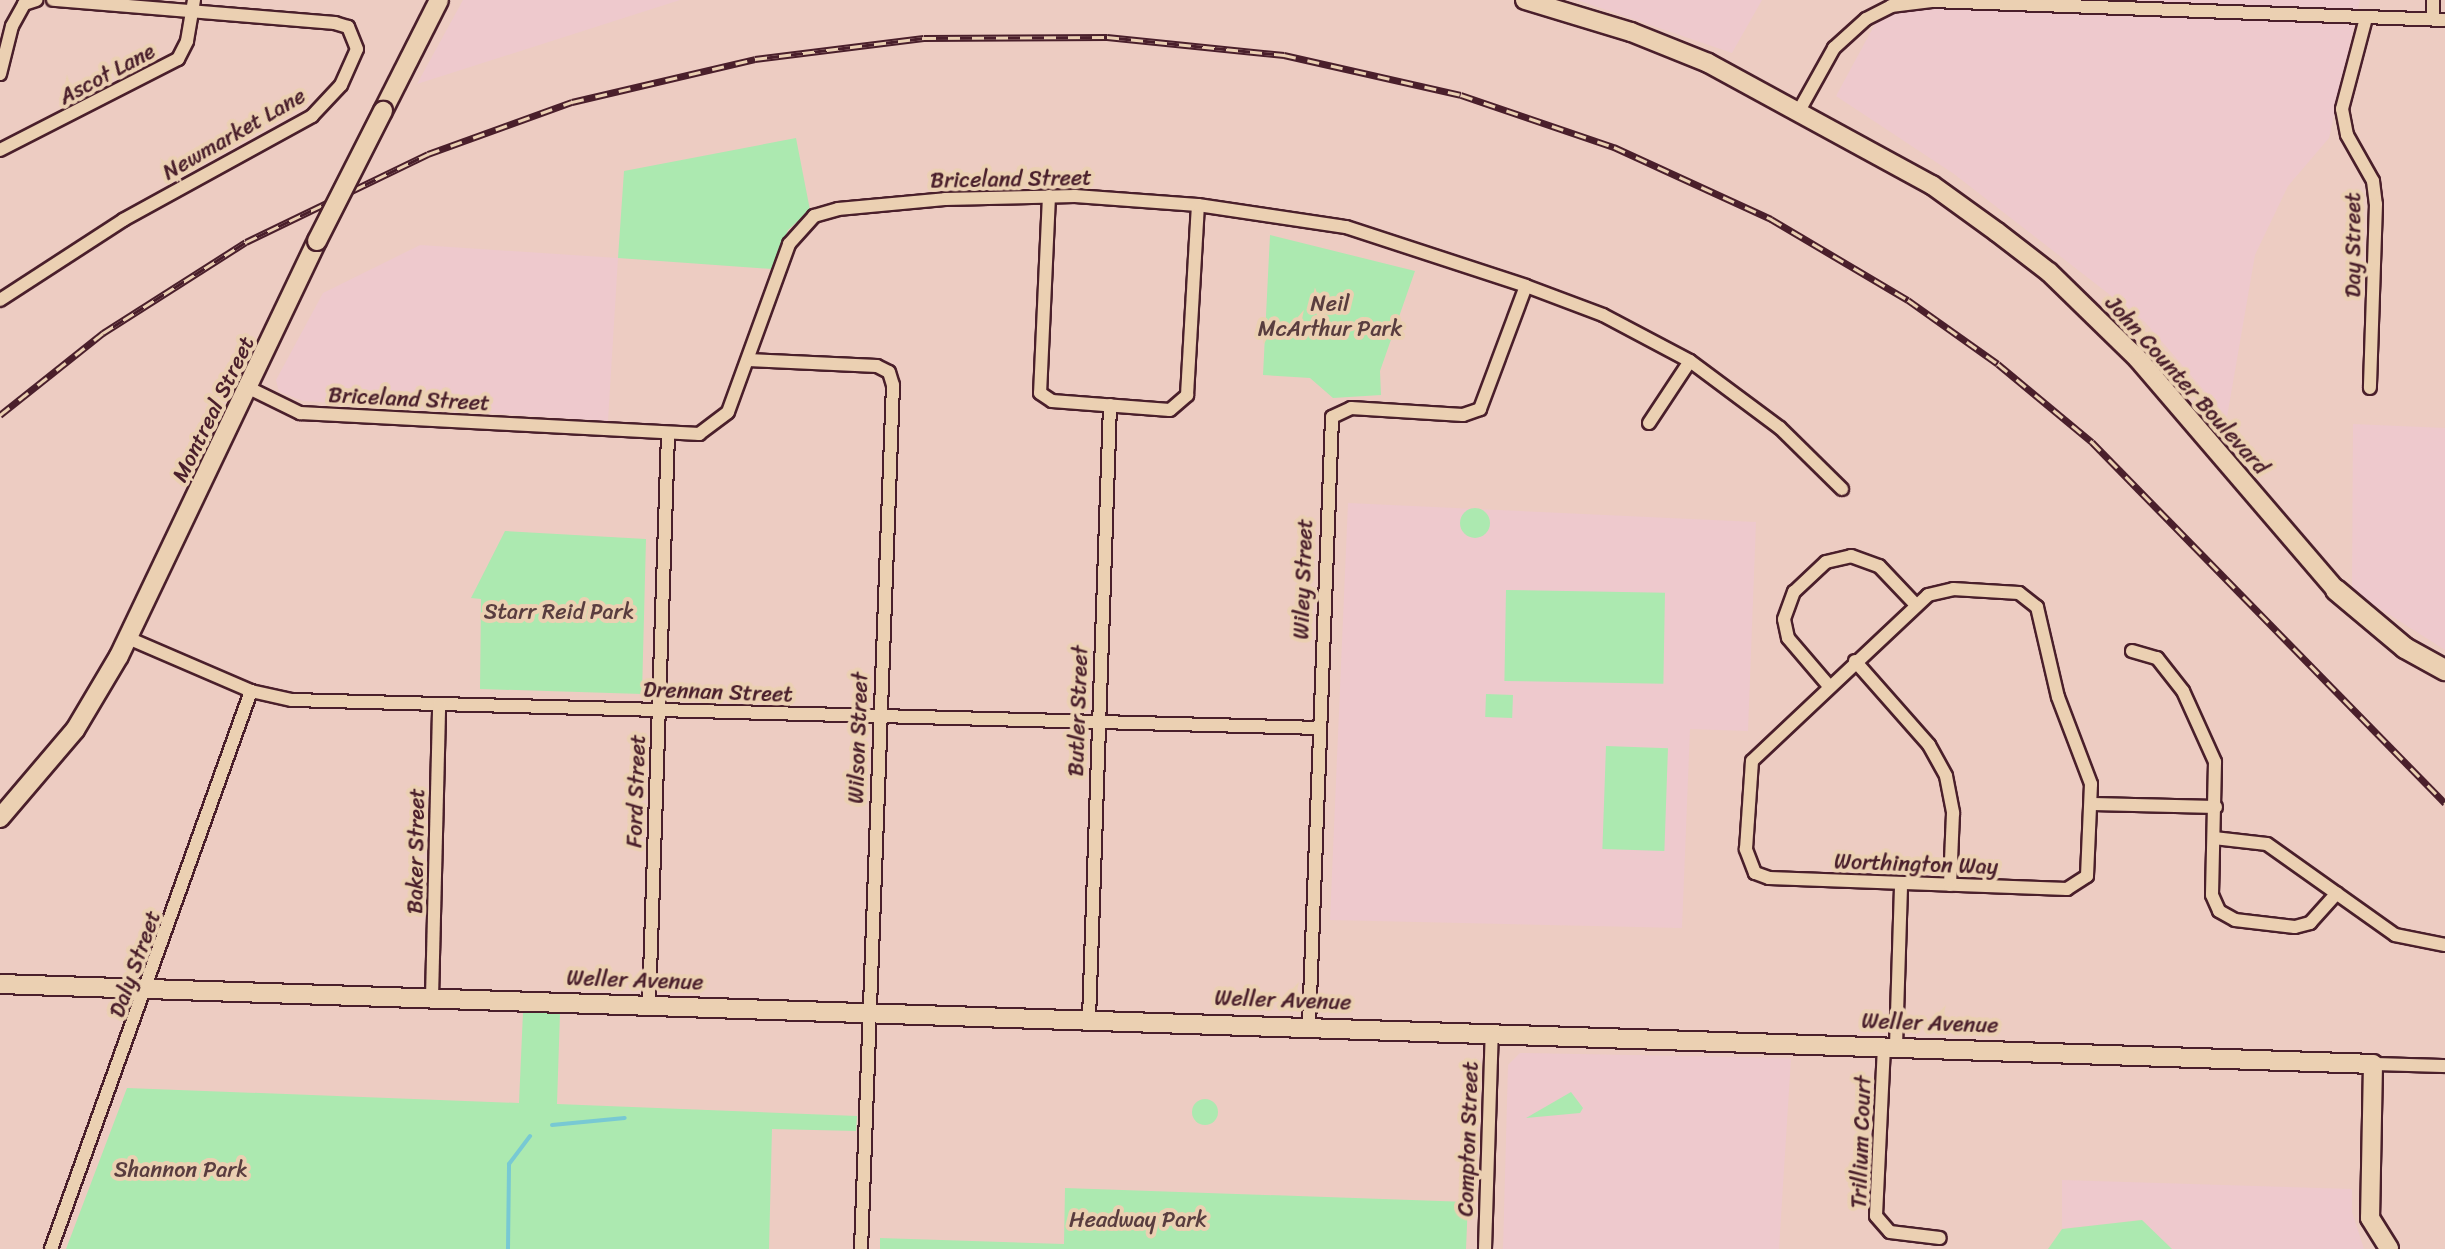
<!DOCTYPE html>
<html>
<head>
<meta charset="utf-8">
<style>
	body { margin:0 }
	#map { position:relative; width:2445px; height:1249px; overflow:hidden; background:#edccc2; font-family:Sriracha,sans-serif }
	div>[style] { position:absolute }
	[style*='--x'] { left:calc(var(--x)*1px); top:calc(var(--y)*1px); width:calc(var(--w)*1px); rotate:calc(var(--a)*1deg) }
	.built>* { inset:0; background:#eec9cd }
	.green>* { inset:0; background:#ace9b0; transform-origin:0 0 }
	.round { border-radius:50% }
	.stream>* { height:4px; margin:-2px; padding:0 2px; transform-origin:2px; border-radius:2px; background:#78c9d3 }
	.roads { filter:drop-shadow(2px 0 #4a1f2b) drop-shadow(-2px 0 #4a1f2b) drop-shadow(0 2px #4a1f2b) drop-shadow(0 -2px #4a1f2b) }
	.street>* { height:12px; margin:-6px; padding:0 6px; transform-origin:6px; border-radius:6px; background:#ebd0b2 }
	.secondary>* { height:18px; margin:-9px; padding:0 9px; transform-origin:9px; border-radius:9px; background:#ebd0b2 }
	.primary>* { height:20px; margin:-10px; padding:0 10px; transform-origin:10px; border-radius:10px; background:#ebd0b2 }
	.rail>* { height:7px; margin-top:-3.5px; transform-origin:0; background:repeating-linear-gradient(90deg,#ebd0b2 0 12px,#4a1f2b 0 24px); box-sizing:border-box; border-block:2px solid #4a1f2b }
	.bridges { filter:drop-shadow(2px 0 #4a1f2b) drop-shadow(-2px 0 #4a1f2b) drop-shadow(0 2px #4a1f2b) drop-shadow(0 -2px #4a1f2b) }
	.secondary-bridge>* { height:18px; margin:-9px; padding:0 9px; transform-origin:9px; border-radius:9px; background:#ebd0b2 }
	span { translate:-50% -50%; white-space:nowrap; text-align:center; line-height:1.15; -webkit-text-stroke:8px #ebd0b2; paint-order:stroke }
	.street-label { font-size:22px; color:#4a1f2b }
	.park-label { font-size:22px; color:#593d3f }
</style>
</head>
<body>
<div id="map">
	<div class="built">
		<i style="clip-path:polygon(463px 0,680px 0,417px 84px)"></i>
		<i style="clip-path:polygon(1577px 0,1762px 0,1732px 53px)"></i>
		<i style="clip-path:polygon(1888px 0,2360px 0,2329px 138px,2288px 186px,2255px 255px,2227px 417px,2145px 322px,1954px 174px,1836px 96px)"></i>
		<i style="clip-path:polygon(420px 245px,618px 258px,608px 421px,303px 401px,279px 392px,276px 380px,323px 293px)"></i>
		<i style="clip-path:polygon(2353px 424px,2445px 428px,2445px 650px,2352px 591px)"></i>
		<i style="clip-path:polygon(1348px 503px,1756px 522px,1748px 731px,1690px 729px,1682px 928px,1330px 920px)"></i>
		<i style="clip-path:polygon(1520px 1053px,1791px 1058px,1779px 1249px,1503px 1249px,1508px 1065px)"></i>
		<i style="clip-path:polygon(2062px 1180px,2352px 1189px,2352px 1212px,2364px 1249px,2172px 1249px,2141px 1220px,2062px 1229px)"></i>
	</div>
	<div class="green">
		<i style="clip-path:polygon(796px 138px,810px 210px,788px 230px,772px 269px,618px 258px,624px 171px)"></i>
		<i style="clip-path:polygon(1270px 235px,1415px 271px,1380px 371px,1381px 395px,1333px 398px,1310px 378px,1263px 375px)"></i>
		<i class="round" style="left:1460px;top:508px;width:30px;height:30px"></i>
		<i style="clip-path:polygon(505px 531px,646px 539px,642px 694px,480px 689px,481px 599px,471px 598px)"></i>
		<i style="left:1506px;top:590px;width:159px;height:91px;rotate:1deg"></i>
		<i style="left:1486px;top:694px;width:27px;height:23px;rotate:2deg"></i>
		<i style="left:1606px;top:746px;width:62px;height:103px;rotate:2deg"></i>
		<i style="clip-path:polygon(523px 1012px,560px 1013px,557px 1104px,857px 1116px,856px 1131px,772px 1129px,769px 1249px,66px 1249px,127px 1088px,519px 1103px)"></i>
		<i style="clip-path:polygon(1571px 1092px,1583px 1108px,1580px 1113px,1526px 1118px)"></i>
		<i class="round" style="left:1192px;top:1099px;width:26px;height:26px"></i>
		<i style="clip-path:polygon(1065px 1188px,1468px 1202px,1466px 1249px,880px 1249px,880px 1238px,1064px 1244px)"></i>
		<i style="clip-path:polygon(2142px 1220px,2172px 1249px,2048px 1249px,2062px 1229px)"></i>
	</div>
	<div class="stream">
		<i style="--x:552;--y:1125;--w:73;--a:-5.5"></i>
		<i style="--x:508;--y:1249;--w:85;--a:-89.3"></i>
		<i style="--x:509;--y:1164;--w:35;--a:-53"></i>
	</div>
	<div class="roads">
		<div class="street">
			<i style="--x:2366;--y:18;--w:94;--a:104.8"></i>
			<i style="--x:2342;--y:109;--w:26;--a:79"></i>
			<i style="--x:2347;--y:135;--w:53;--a:60.5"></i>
			<i style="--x:2373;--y:181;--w:23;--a:83"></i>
			<i style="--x:2376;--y:204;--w:184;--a:91.9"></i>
			<i style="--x:2433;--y:19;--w:19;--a:-90"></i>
			<i style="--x:0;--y:74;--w:49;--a:-76"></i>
			<i style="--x:12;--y:26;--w:25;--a:-61"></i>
			<i style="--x:24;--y:4;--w:13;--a:-18"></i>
			<i style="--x:1800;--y:109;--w:70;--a:-60.9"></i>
			<i style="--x:1834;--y:48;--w:43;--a:-42.2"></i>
			<i style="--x:1866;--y:19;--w:28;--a:-27"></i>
			<i style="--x:1891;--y:6;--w:41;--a:-7"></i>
			<i style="--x:1932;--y:1;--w:513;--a:2.12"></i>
			<i style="--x:0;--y:150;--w:200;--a:-27.1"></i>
			<i style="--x:178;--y:59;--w:20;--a:-63"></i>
			<i style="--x:187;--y:41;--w:42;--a:-80.3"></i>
			<i style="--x:1049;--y:196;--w:197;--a:92.6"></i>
			<i style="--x:1040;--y:393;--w:14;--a:34"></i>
			<i style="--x:1052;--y:401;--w:118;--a:4.4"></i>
			<i style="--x:1170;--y:410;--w:23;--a:-41"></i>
			<i style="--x:1187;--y:395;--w:190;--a:-86.7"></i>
			<i style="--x:0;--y:300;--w:147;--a:-33"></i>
			<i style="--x:123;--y:220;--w:216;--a:-28.8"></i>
			<i style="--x:312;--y:116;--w:42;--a:-46.9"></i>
			<i style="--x:341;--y:85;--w:39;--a:-66"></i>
			<i style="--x:357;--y:49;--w:24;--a:-112"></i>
			<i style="--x:348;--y:27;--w:14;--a:-163"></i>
			<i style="--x:335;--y:23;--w:283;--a:-175.3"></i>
			<i style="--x:748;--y:360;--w:129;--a:2.7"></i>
			<i style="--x:877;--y:366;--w:13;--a:27"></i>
			<i style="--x:889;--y:372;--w:14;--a:73"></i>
			<i style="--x:893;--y:385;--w:865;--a:92.12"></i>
			<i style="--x:251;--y:389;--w:55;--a:26.1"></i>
			<i style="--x:300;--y:413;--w:400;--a:3"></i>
			<i style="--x:699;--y:434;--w:36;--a:-37"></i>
			<i style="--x:728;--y:412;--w:179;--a:-70"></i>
			<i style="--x:789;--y:244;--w:38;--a:-48"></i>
			<i style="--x:814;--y:216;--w:25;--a:-16"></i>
			<i style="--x:838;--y:209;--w:107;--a:-5.3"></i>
			<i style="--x:945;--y:199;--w:130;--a:-1.3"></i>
			<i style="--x:1075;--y:196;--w:123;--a:4.2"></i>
			<i style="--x:1198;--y:205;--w:150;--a:8.5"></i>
			<i style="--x:1346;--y:227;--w:189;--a:18.1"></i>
			<i style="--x:1526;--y:286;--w:82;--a:20.6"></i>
			<i style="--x:1603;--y:315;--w:98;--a:27.9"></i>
			<i style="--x:1690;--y:361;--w:112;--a:36.7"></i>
			<i style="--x:1780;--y:428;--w:87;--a:44.5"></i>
			<i style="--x:1649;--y:423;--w:74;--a:-56.5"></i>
			<i style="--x:1953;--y:589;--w:66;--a:3.5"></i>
			<i style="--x:2019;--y:593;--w:23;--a:38"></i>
			<i style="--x:2037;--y:607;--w:92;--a:76.9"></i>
			<i style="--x:2058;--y:697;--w:93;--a:69.2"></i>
			<i style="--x:2091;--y:784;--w:92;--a:92.5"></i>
			<i style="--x:2087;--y:876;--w:24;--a:147"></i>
			<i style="--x:2067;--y:889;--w:298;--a:-177.9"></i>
			<i style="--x:1769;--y:878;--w:15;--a:-160"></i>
			<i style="--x:1755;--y:873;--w:26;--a:-111"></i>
			<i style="--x:1746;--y:849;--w:88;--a:-86.1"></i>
			<i style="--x:1752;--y:761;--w:242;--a:-43.3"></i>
			<i style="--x:1928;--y:595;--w:26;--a:-13"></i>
			<i style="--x:128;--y:638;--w:134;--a:23.3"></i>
			<i style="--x:251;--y:691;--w:42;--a:12.4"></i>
			<i style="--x:292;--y:700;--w:1027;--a:1.56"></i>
			<i style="--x:2132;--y:651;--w:26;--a:16"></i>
			<i style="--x:2157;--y:658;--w:42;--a:51.8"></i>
			<i style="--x:2183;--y:691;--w:78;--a:65.7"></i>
			<i style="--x:2215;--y:762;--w:133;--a:91.3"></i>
			<i style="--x:2212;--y:895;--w:17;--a:66"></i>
			<i style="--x:2219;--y:911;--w:18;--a:29"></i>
			<i style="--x:2235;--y:920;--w:60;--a:6.7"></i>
			<i style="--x:2295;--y:927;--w:16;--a:-15"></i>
			<i style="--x:2310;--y:923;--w:40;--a:-48"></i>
			<i style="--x:1855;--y:661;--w:112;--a:48.6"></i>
			<i style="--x:1929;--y:745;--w:35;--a:61"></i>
			<i style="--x:1946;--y:776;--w:38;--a:79"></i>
			<i style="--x:1953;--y:813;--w:72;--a:92.4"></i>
			<i style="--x:1829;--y:686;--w:63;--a:-130.5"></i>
			<i style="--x:1788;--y:638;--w:19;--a:-102"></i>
			<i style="--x:1784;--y:619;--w:29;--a:-70"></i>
			<i style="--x:1794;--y:592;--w:44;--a:-43.2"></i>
			<i style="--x:1826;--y:562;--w:26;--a:-13"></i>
			<i style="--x:1851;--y:556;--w:30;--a:20"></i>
			<i style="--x:1879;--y:566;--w:54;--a:46.5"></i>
			<i style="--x:2093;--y:804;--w:123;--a:1.4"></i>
			<i style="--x:2214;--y:838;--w:53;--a:6.5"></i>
			<i style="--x:2267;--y:844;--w:157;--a:35.4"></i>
			<i style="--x:2395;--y:935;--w:51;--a:11.3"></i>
			<i style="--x:432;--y:998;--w:294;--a:-88.6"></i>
			<i style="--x:649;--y:1004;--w:570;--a:-88.09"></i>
			<i style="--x:1089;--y:1019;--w:614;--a:-88.04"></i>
			<i style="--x:1309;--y:1025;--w:608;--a:-87.83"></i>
			<i style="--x:1332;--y:417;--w:21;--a:-25"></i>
			<i style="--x:1351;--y:408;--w:112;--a:3.6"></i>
			<i style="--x:1463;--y:415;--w:18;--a:-19"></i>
			<i style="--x:1480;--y:409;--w:131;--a:-69.5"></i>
			<i style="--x:1884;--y:1046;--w:170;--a:92.7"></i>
			<i style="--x:1876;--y:1216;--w:21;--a:49"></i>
			<i style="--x:1890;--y:1232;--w:50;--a:6.8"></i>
			<i style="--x:1896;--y:1046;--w:163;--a:-88.2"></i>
			<i style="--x:2373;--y:1064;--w:72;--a:1.6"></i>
			<i style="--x:51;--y:1249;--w:593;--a:-70.28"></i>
			<i style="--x:1485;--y:1249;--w:218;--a:-88.2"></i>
		</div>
		<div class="secondary">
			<i style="--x:1525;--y:0;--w:111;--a:16.8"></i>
			<i style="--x:1631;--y:32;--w:83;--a:21.9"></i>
			<i style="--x:1708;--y:63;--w:255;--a:28.6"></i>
			<i style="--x:1932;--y:185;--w:80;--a:35.9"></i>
			<i style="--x:1997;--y:232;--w:66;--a:37.6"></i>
			<i style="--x:2049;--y:272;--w:124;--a:44.3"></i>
			<i style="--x:2138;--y:359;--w:304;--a:49.4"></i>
			<i style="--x:383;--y:111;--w:124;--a:-63.2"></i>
			<i style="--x:0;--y:818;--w:116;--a:-49.6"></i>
			<i style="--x:75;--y:730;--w:86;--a:-59.3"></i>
			<i style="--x:119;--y:656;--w:460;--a:-64.5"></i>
			<i style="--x:0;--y:984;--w:2374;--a:1.93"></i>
			<i style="--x:2373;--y:1064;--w:154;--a:91.1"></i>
			<i style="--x:2370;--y:1218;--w:36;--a:58"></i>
		</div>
		<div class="primary">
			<i style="--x:2336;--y:590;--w:90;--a:40"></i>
			<i style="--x:2405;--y:648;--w:46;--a:28.8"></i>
		</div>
	</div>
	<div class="rail">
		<i style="--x:0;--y:415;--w:132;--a:-38.5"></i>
		<i style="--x:103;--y:333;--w:169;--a:-32.5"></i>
		<i style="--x:246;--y:242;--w:202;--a:-25.8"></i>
		<i style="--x:428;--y:154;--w:153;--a:-19.9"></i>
		<i style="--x:572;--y:102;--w:188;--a:-13.2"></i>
		<i style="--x:755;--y:59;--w:170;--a:-7.1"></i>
		<i style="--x:924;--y:38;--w:183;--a:-0.3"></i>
		<i style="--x:1107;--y:37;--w:178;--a:5.8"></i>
		<i style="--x:1284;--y:55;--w:181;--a:12.7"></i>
		<i style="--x:1461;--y:95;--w:162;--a:18.8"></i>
		<i style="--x:1614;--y:147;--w:173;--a:24.6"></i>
		<i style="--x:1771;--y:219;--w:159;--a:30.6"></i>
		<i style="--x:1908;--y:300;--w:110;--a:35.4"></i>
		<i style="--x:1998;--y:364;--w:122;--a:39.7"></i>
		<i style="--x:2092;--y:442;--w:505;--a:45.64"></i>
	</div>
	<div class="bridges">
		<div class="secondary-bridge">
			<i style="--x:317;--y:241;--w:146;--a:-63.1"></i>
		</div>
	</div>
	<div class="street-label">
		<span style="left:107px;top:74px;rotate:-28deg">Ascot Lane</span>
		<span style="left:234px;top:134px;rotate:-30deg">Newmarket Lane</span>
		<span style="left:1011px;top:179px;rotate:-1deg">Briceland Street</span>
		<span style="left:2353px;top:245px;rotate:-90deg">Day Street</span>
		<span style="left:2187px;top:385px;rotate:48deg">John Counter Boulevard</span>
		<span style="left:409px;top:399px;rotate:3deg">Briceland Street</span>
		<span style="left:213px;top:409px;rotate:-64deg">Montreal Street</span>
		<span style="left:1303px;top:579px;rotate:-88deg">Wiley Street</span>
		<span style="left:718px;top:692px;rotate:2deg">Drennan Street</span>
		<span style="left:1078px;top:711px;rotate:-88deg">Butler Street</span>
		<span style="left:858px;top:738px;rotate:-88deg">Wilson Street</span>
		<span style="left:636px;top:791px;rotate:-88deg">Ford Street</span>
		<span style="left:416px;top:851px;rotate:-89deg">Baker Street</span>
		<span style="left:1916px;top:864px;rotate:2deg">Worthington Way</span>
		<span style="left:135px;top:964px;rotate:-70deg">Daly Street</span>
		<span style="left:635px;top:980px;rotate:2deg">Weller Avenue</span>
		<span style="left:1283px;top:1000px;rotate:2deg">Weller Avenue</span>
		<span style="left:1930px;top:1023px;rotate:2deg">Weller Avenue</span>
		<span style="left:1468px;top:1139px;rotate:-88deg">Compton Street</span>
		<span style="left:1861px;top:1142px;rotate:-88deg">Trillium Court</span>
	</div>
	<div class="park-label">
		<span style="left:1330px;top:316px">Neil<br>McArthur Park</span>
		<span style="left:559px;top:612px">Starr Reid Park</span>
		<span style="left:181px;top:1170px">Shannon Park</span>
		<span style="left:1138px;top:1220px">Headway Park</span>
	</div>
</div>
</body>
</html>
